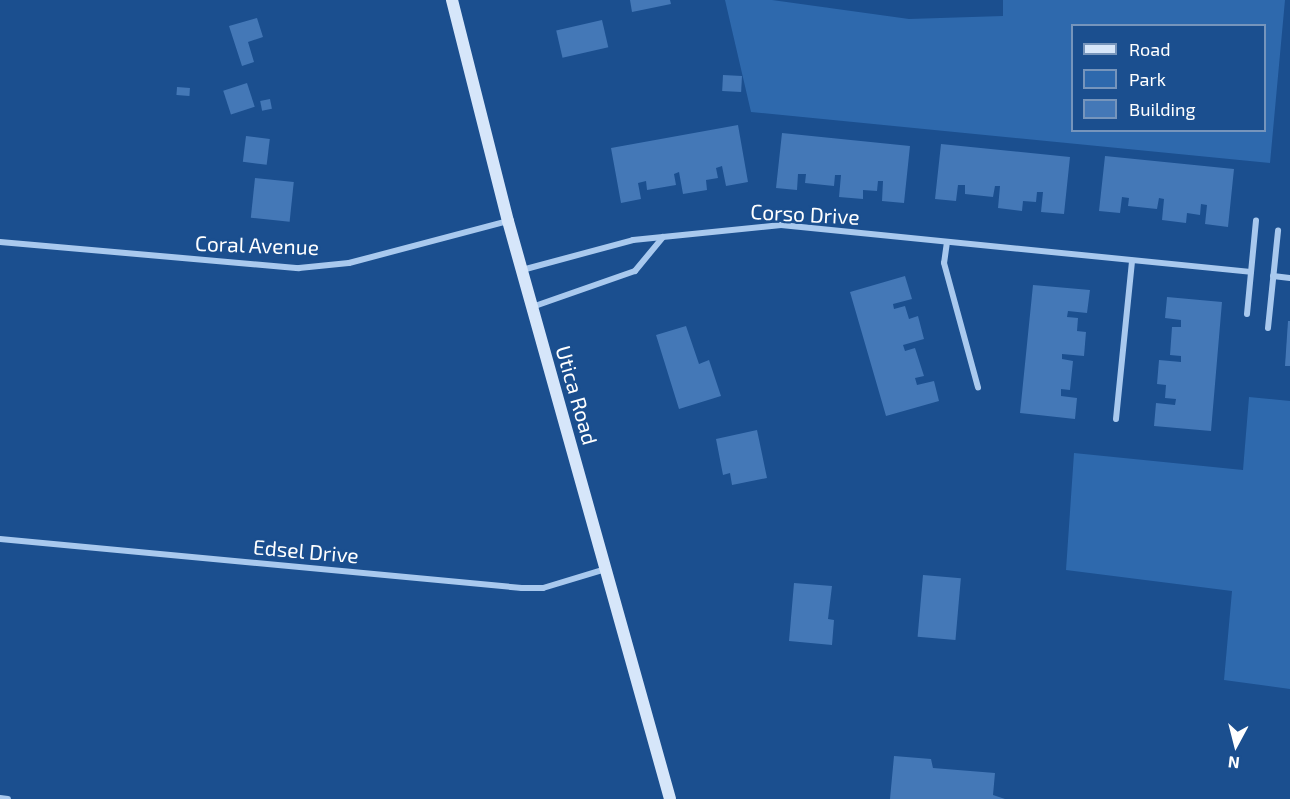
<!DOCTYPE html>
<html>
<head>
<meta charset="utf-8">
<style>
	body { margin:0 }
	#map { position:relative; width:1290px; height:799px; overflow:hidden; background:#1b4f8f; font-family:"Exo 2",sans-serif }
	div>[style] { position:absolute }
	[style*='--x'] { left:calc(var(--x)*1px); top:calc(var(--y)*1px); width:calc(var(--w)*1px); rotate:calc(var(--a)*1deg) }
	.green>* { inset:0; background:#2e69ad }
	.building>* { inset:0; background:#4478b7; transform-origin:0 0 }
	.street>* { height:6px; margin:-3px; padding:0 3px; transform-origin:3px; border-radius:3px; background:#a9c9ee }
	.secondary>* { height:12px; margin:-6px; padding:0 6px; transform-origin:6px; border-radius:6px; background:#d6e6fa }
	span { translate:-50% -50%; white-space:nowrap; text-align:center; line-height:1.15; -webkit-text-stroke:4.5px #1b4f8f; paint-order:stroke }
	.street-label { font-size:21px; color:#fff }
	.legend { position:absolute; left:1071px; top:24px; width:195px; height:108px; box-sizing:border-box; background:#1b4f8f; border:2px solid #7695bc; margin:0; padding:8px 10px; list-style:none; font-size:18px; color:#fff }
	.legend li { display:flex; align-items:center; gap:12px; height:30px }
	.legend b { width:30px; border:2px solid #7695bc }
	.north { position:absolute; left:1206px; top:715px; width:60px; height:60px; -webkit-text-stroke:4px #1b4f8f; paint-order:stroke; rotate:187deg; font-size:16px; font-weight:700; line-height:24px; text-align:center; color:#fff }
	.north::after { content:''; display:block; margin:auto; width:21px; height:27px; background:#fff; clip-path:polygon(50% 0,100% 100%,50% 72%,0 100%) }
</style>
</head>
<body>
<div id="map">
	<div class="green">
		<i style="clip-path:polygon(evenodd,725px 0,772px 0,909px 19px,1003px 16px,1003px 0,1285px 0,1270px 163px,751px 112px,725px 0,1072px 26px,1264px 26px,1264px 130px,1072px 130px,1072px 26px)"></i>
		<i style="clip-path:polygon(1249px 397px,1290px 401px,1290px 689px,1224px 680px,1232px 591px,1066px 570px,1074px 453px,1243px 470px)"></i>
	</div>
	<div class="building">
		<i style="clip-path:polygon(630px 0,670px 0,671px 4px,632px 12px)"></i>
		<i style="clip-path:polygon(257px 18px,263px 37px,248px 42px,254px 62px,242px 66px,229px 26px)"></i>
		<i style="left:602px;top:20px;width:28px;height:47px;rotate:77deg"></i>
		<i style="left:723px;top:75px;width:19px;height:16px;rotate:3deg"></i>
		<i style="left:247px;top:83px;width:25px;height:25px;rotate:72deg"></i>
		<i style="left:177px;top:87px;width:13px;height:8px;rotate:4deg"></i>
		<i style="left:270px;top:99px;width:10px;height:10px;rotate:79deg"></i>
		<i style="clip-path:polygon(738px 125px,748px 182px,726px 186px,722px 166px,716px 168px,718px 178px,706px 180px,707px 190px,683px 194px,679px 172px,674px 174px,676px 185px,647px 190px,646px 181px,638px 183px,641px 199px,621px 203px,611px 148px)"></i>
		<i style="clip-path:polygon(782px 133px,910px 146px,904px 203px,882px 201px,883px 181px,878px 181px,877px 191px,863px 190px,863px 199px,839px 197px,841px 175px,835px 175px,834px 186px,805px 183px,806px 174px,798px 174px,797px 190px,776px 188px)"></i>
		<i style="left:246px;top:136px;width:24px;height:26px;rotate:7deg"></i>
		<i style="clip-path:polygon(941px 144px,1070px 157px,1064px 214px,1041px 212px,1043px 192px,1037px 192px,1036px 202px,1023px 201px,1022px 211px,998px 208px,1000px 186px,995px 186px,993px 197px,965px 194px,965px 185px,958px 185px,956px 201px,935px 199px)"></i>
		<i style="clip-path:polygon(1105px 156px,1234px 169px,1228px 227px,1205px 224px,1207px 205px,1201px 204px,1200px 215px,1187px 213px,1186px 223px,1162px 220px,1164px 199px,1159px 198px,1157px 209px,1128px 206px,1129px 198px,1122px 197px,1120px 213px,1099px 211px)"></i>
		<i style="left:255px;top:178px;width:39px;height:40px;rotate:6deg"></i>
		<i style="clip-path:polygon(905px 276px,912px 299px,893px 304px,894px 309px,905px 306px,909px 319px,918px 316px,924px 339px,903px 345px,905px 351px,915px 348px,924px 376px,915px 378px,917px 385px,934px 381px,939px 401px,886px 416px,850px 292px)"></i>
		<i style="clip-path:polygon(1033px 285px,1090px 290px,1087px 313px,1068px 311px,1067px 317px,1078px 318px,1077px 331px,1086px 332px,1084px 356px,1062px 354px,1062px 359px,1073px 361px,1070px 390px,1061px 389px,1061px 396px,1077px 398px,1075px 419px,1020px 413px)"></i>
		<i style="clip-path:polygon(1167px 297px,1222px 302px,1211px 431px,1154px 426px,1156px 403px,1175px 405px,1176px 399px,1165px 398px,1166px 385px,1157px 384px,1159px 360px,1181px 362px,1181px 356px,1170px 355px,1172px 327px,1181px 327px,1181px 320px,1165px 318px)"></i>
		<i style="clip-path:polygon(1288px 321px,1290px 321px,1290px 366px,1285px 366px)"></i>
		<i style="clip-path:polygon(686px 326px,699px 364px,709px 360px,721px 396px,679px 409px,656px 335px)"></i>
		<i style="clip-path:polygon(757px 430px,767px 478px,732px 485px,730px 473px,723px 475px,716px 439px)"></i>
		<i style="left:923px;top:575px;width:38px;height:62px;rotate:5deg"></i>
		<i style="clip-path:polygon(794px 583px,832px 586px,828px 619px,834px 620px,832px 645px,789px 641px)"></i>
		<i style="clip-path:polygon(894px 756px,931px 759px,933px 768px,995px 773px,993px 795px,1005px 799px,890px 799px)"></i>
	</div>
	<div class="street">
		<i style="--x:0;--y:242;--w:300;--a:5"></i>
		<i style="--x:299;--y:268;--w:50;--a:-5.7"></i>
		<i style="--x:349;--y:263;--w:164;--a:-14.8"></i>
		<i style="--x:947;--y:242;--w:21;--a:98"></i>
		<i style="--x:944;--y:263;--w:129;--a:74.7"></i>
		<i style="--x:522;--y:270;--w:115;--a:-15.1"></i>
		<i style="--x:633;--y:240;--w:149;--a:-5.8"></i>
		<i style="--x:781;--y:225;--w:472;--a:5.7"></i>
		<i style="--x:1273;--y:276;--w:17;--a:7"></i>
		<i style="--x:532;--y:307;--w:109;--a:-19.3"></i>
		<i style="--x:635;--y:271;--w:44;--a:-50.5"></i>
		<i style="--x:1247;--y:314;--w:94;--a:-84.5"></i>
		<i style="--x:1268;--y:328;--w:98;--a:-84.1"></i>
		<i style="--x:1116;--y:419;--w:159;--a:-84.2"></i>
		<i style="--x:0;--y:539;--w:524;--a:5.36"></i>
		<i style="--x:522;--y:588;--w:21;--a:0"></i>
		<i style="--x:543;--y:588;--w:66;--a:-16.8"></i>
		<i style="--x:0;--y:798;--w:8;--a:7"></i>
	</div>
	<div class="secondary">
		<i style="--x:452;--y:0;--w:228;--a:75.8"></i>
		<i style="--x:508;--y:221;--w:600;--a:74.34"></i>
	</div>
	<div class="street-label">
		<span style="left:805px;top:214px;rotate:3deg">Corso Drive</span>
		<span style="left:257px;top:245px;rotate:2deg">Coral Avenue</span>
		<span style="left:577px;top:395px;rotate:74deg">Utica Road</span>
		<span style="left:306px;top:551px;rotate:5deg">Edsel Drive</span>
	</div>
	<ul class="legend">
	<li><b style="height:8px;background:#d6e6fa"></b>Road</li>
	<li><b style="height:16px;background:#2e69ad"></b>Park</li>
	<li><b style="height:16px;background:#4478b7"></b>Building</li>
	</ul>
	<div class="north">N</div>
</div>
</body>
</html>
